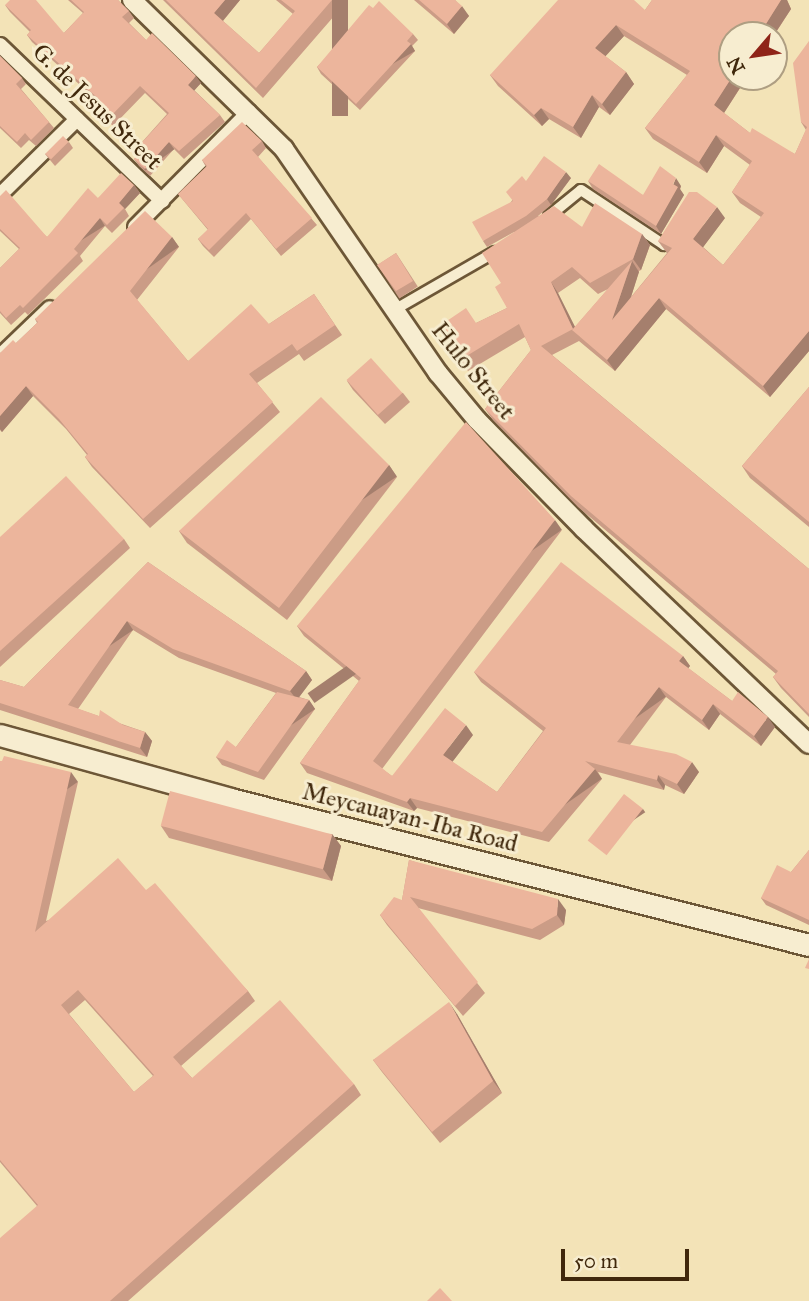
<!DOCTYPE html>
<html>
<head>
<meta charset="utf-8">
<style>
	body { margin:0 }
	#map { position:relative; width:809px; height:1301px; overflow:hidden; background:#f3e3b7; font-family:"IM FELL Great Primer",serif }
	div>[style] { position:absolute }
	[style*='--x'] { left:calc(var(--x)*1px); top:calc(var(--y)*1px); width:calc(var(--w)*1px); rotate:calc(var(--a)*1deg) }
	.roads { filter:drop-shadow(2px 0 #6d5737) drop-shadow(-2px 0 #6d5737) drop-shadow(0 2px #6d5737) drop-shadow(0 -2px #6d5737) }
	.pedestrian>* { height:10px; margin:-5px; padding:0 5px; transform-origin:5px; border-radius:5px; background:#f7edd0 }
	.minor>* { height:14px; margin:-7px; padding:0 7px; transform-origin:7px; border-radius:7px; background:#f7edd0 }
	.tertiary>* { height:18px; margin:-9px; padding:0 9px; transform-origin:9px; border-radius:9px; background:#f7edd0 }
	.secondary>* { height:21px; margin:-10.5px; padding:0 10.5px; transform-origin:10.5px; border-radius:10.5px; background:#f7edd0 }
	.wall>* { inset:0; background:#cb9c86; transform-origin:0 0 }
	.shaded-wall>* { inset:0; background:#a57f6d; transform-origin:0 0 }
	.building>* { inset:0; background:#ecb59c; transform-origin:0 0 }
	span { translate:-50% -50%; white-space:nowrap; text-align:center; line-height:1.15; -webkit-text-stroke:6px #f7edd0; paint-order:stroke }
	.street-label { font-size:24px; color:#40280c }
	.north { position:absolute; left:718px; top:21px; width:70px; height:70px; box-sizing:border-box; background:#f7edd0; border:2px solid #ae9e82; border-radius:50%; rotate:241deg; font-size:19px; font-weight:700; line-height:28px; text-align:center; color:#40280c }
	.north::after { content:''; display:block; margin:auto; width:24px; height:32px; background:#8f2418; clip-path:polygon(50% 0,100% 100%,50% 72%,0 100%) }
	.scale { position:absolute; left:561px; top:1249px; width:128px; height:32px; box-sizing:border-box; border:4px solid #40280c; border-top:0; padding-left:9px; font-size:21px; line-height:24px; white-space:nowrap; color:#40280c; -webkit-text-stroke:5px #f7edd0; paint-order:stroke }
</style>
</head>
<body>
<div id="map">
	<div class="roads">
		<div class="pedestrian">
			<i style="--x:549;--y:216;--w:41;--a:-39.1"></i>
			<i style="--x:581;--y:190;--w:100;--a:33.5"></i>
			<i style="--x:664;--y:245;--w:4;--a:-63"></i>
			<i style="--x:394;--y:310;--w:116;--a:-29.9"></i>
		</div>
		<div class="minor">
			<i style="--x:0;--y:45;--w:225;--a:43.9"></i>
			<i style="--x:0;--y:195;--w:108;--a:-44.6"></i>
			<i style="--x:135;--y:227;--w:162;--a:-45.3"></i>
			<i style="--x:0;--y:356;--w:69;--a:-43.8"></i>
		</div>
		<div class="tertiary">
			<i style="--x:132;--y:0;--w:213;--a:44.4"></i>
			<i style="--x:284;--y:149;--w:272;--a:55.5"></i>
			<i style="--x:438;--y:373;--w:61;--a:50.3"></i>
			<i style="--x:477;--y:420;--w:153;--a:45.5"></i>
			<i style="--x:584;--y:529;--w:311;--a:43.7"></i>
		</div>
		<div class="secondary">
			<i style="--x:0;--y:735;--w:239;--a:15.5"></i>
			<i style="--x:230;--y:799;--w:597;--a:14.15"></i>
		</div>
	</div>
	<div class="wall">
		<i style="clip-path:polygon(68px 0,118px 0,129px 11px,134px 18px,129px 23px,146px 40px,201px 83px,194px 90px,220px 115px,225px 122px,184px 159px,174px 149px,150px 176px,139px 166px,134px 159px,138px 155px,135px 150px,167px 114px,145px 93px,113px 126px,100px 113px,95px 106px,99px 102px,32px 42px,27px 35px,30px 32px,10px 12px,5px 5px,64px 33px,83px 13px)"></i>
		<i style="clip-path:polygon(163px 0,240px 0,223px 21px,259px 53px,293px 14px,276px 0,348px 0,263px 98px)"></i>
		<i style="clip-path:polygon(414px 0,455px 0,469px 16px,454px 34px)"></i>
		<i style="clip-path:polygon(evenodd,652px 0,787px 0,791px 9px,724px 113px,750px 133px,795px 154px,806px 130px,801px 122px,809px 41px,809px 351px,770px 397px,666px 309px,615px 371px,579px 341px,552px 355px,809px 569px,809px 717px,781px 688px,773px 677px,776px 674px,578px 507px,493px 420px,485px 409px,531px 350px,525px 337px,468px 371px,438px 327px,476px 323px,507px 308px,501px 283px,514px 232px,487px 247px,483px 241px,526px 181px,571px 178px,551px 205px,538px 216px,582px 227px,642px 234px,650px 245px,641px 270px,639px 271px,631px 297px,667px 253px,658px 241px,725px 218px,703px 247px,723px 265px,761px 217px,740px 203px,732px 192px,750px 165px,724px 146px,707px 173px,653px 139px,645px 128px,687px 75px,624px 36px,605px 56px,626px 72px,634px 84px,610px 115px,599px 107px,581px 138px,549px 119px,542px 126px,498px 86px,490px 75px,645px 10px,652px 0,580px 278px,598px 294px,608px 289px,575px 327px,558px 293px,580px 278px)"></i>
		<i style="clip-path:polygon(373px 8px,413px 34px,418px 40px,412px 46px,415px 51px,360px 110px,321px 74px,317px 67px)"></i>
		<i style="clip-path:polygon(0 56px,22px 78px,26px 84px,21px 89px,54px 128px,36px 146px,29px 140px,21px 148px,0 128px)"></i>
		<i style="clip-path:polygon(262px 141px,266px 148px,258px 157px,317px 225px,281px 256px,251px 219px,214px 257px,203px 246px,198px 239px,208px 230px,178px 194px,206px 167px,202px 160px)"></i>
		<i style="clip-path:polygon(69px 142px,73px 148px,55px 166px,45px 154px)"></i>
		<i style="clip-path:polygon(588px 181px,643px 195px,681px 186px,680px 189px,684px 195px,661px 234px,593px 189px)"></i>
		<i style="clip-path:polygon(134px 185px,140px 193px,125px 209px,129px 216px,112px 233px,105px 226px,80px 256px,83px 261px,28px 315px,25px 312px,11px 325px,0 313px,0 268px,19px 249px,0 231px,0 196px,47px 237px,98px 198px)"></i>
		<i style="clip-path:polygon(172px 237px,179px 247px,137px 300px,188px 361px,269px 324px,314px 294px,342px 335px,304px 361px,299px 354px,257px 383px,280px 412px,150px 528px,92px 467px,85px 457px,87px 455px,66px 429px,33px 396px,2px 432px,0 430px,0 353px,16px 343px,37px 323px,35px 319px)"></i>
		<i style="left:396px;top:253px;width:40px;height:22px;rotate:57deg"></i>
		<i style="clip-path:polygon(347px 381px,403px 393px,410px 402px,385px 424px,353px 390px)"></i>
		<i style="clip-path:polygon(809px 387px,809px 527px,750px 478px,742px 466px)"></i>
		<i style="clip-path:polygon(389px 465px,397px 477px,287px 620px,187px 543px,179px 531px)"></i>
		<i style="clip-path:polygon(562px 530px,382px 769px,392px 776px,473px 735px,452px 762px,497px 792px,543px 731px,481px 682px,474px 672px,683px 656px,690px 666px,688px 668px,732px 701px,775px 727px,761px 746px,720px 714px,709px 730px,666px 697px,630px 745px,699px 772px,684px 794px,665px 785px,664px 790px,598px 772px,602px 779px,549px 842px,417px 808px,414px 811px,307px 773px,300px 763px,359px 681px,304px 636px,297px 626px)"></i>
		<i style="clip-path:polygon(0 537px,124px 539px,130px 548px,0 667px)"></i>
		<i style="clip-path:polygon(148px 562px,306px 671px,312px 680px,299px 697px,309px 700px,315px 709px,264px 780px,222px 765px,216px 757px,236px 747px,276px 693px,179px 658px,133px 630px,78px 709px,145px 732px,152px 741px,147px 757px,0 710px,0 680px,24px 687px)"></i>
		<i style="clip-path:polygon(evenodd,0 761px,78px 782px,46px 921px,146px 890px,248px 991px,255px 1001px,181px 1066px,192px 1078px,354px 1084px,361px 1095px,128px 1301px,0 1301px,37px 1206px,0 1162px,0 761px,85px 1000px,153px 1076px,134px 1092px,69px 1014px,85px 1000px)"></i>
		<i style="clip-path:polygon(161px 826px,332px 834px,341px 846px,332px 881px,169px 838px)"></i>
		<i style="clip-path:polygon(809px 850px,809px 925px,766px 905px,761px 898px,791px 872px)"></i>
		<i style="clip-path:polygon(409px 860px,566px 910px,564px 925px,540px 940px,418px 908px,485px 993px,463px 1016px,387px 925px,380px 915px,402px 900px)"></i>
		<i style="clip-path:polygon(457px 1014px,502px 1093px,440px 1143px,382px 1072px,373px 1060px)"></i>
	</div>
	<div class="shaded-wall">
		<i style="clip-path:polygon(225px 0,240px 0,221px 23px,214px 13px)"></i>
		<i style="left:332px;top:0;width:16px;height:116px"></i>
		<i style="clip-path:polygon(781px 0,787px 0,791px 9px,774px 35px,759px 35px)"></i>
		<i style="clip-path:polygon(462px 6px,469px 16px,454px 34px,447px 24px)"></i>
		<i style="clip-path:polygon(616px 25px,624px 36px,603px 59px,595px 48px)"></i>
		<i style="left:411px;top:44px;width:8px;height:81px;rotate:60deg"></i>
		<i style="clip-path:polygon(626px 72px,634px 84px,610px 115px,602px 104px)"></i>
		<i style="clip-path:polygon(196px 76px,201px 83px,193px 92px,188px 85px)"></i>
		<i style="clip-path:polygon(732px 77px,747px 77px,722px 116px,714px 105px)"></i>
		<i style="clip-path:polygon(592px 95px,599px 107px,581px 138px,573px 127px)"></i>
		<i style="clip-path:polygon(541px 108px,549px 119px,542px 126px,534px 115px)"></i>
		<i style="clip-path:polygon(716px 135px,724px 146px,707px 173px,699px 162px)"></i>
		<i style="left:169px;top:142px;width:9px;height:36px;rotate:54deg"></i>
		<i style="clip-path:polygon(566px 172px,571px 178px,551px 205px,547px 199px)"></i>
		<i style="clip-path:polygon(676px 178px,681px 186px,680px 189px,684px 195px,661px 234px,656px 226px)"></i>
		<i style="clip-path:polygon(134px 185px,140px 193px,125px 209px,119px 203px)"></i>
		<i style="clip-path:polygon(717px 207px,725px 218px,701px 250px,693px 239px)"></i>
		<i style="left:100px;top:218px;width:9px;height:40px;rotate:58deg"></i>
		<i style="clip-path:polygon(642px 234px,650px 245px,641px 270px,633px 259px)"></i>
		<i style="left:172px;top:237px;width:12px;height:68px;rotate:55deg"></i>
		<i style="clip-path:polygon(632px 261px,639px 272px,620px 331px,612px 320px)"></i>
		<i style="clip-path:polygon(551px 282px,558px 293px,580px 337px,573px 329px)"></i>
		<i style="clip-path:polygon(659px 298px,666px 309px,615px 371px,607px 360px)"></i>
		<i style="clip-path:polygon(809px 331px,809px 351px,770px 397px,763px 386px)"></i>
		<i style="clip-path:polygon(26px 386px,33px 396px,2px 432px,0 429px,0 416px)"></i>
		<i style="left:389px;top:465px;width:14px;height:180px;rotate:56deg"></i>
		<i style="left:555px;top:520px;width:12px;height:302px;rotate:55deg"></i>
		<i style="left:127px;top:621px;width:11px;height:103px;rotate:56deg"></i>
		<i style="clip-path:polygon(683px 656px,690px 666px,686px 671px,679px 661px)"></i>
		<i style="clip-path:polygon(306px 671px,312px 680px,297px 700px,290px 691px)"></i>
		<i style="left:659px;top:687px;width:12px;height:69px;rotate:55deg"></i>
		<i style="left:309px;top:700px;width:11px;height:88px;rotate:56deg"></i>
		<i style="clip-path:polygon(713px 704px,720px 714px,709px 730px,702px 720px)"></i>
		<i style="clip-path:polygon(768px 717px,775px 727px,761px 746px,754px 736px)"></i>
		<i style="clip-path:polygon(466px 725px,473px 735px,450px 765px,443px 755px)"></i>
		<i style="clip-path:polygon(145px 732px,152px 741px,147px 757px,140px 748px)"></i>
		<i style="clip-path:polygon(692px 762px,699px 772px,684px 794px,677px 784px)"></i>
		<i style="left:595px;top:769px;width:12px;height:82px;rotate:55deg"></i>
		<i style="left:71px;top:772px;width:12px;height:164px;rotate:55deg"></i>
		<i style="clip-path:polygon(658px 775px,665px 785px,664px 790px,657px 780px)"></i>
		<i style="clip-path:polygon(410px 798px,417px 808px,414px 811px,407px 802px)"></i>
		<i style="left:643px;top:809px;width:4px;height:59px;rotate:56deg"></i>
		<i style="clip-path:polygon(332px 834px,341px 846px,332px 881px,323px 869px)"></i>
		<i style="clip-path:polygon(558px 899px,566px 910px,564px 925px,557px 915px)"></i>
		<i style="clip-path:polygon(449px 1002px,457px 1014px,502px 1093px,493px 1081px)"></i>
	</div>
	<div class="building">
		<i style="clip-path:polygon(10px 0,36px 0,64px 33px,84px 12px,71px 0,118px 0,129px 11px,122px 17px,146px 40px,152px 33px,196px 76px,188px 85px,220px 115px,179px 151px,169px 142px,145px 169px,134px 159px,139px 154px,135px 150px,169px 113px,140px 86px,108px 119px,95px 106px,100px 100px,27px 35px,31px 30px,5px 5px)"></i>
		<i style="clip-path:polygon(166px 0,225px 0,214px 13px,259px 53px,295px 11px,281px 0,332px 0,256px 88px)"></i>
		<i style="clip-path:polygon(419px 0,455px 0,462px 6px,447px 24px)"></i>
		<i style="clip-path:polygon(558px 0,634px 0,645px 10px,652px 0,781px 0,759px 35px,732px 35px,732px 77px,714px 105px,750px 133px,752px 128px,795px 154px,807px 127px,801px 122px,793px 63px,809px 41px,809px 331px,763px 386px,659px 298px,607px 360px,572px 330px,632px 261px,612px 320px,672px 248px,658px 241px,689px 192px,697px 192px,717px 207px,693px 239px,723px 265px,764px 213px,732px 192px,752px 161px,716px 135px,699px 162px,645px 128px,690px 71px,616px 25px,595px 48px,626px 72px,602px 104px,592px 95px,573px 127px,541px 108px,534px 115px,490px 75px)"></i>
		<i style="clip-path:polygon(379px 1px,413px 34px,407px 41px,411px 44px,356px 104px,317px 67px,369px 5px,373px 8px)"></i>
		<i style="clip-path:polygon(0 56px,22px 78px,16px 84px,49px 122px,31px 140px,25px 133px,17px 142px,0 126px)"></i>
		<i style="clip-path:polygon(242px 122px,262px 141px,252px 150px,312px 218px,276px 249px,246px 213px,209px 250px,198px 239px,208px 229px,178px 194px,207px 166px,202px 160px)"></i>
		<i style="left:63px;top:136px;width:8px;height:25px;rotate:45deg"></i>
		<i style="clip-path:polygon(544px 156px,566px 172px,547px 199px,526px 216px,483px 241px,472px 222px,513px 201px,506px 192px,522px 176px,526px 181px)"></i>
		<i style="clip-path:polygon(599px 164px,643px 195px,660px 166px,676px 178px,673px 184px,678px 187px,656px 226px,588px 181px)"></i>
		<i style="clip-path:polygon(121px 173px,134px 185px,119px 203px,124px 208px,107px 225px,100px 218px,74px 249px,78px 253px,23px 308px,20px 305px,6px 318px,0 311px,0 268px,20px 248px,0 229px,0 196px,6px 190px,47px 237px,88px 188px,98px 198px)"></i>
		<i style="clip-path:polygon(595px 203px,642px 234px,633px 259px,590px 283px,572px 267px,551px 282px,573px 329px,541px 346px,809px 569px,809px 714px,773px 677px,778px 671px,571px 496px,485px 409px,531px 350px,519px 324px,460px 360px,438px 327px,466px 308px,476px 323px,507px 308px,495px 287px,501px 283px,482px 253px,554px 206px,582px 227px)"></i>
		<i style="clip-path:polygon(145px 211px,172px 237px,130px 291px,188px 361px,251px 304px,269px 324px,314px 294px,335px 325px,297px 351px,292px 344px,249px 374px,273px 402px,143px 519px,85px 457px,88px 454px,59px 419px,26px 386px,0 416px,0 353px,13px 340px,16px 343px,38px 322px,35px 319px)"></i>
		<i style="clip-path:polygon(396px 253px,413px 281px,396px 291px,377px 265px)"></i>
		<i style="left:371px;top:358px;width:47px;height:33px;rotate:48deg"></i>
		<i style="clip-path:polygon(809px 387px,809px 522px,742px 466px)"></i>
		<i style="clip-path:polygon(321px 397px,389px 465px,279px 608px,179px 531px)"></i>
		<i style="clip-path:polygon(466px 422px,555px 520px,373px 761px,392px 776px,445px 708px,466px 725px,443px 755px,497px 792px,546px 728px,474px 672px,561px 562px,683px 656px,679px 661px,732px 701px,738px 692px,768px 717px,754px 736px,713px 704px,702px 720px,659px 687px,617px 742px,676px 754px,692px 762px,677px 784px,658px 775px,657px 780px,585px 761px,595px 769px,542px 832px,410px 798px,407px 802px,300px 763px,361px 678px,297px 626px)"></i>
		<i style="clip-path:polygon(66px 476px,124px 539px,0 651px,0 537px)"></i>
		<i style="clip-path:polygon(148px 562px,306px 671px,290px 691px,173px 649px,127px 621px,68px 705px,99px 716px,100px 710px,123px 725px,145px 732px,140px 748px,0 703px,0 680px,24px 687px)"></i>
		<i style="clip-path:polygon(277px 692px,309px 700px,258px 772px,216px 757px,227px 740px,236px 747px)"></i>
		<i style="clip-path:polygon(evenodd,4px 756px,71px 772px,35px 932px,118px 858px,146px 890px,155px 883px,248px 991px,173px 1057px,192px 1078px,280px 1000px,354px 1084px,110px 1301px,0 1301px,0 1238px,38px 1205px,0 1160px,0 761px,2px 761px,4px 756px,78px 990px,154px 1075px,134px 1092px,61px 1005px,78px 990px)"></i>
		<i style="left:170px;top:791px;width:168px;height:36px;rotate:15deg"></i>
		<i style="left:624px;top:794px;width:24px;height:59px;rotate:38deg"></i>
		<i style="clip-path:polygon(809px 850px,809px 920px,761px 898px,777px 865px,791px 872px)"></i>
		<i style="clip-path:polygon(409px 860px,558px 899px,557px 915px,532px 929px,410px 897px,478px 982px,455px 1006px,380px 915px,394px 897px,402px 900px)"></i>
		<i style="clip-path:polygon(809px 959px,809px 969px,805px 968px)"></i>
		<i style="clip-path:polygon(449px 1002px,493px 1081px,432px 1132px,373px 1060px)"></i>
		<i style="clip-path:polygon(440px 1288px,452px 1301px,427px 1301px)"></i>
	</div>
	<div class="street-label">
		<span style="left:97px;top:107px;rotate:44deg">G. de Jesus Street</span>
		<span style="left:473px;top:371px;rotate:51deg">Hulo Street</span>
		<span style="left:410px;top:818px;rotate:14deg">Meycauayan-Iba Road</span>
	</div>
	<div class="north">N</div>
	<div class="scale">50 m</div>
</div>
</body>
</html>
